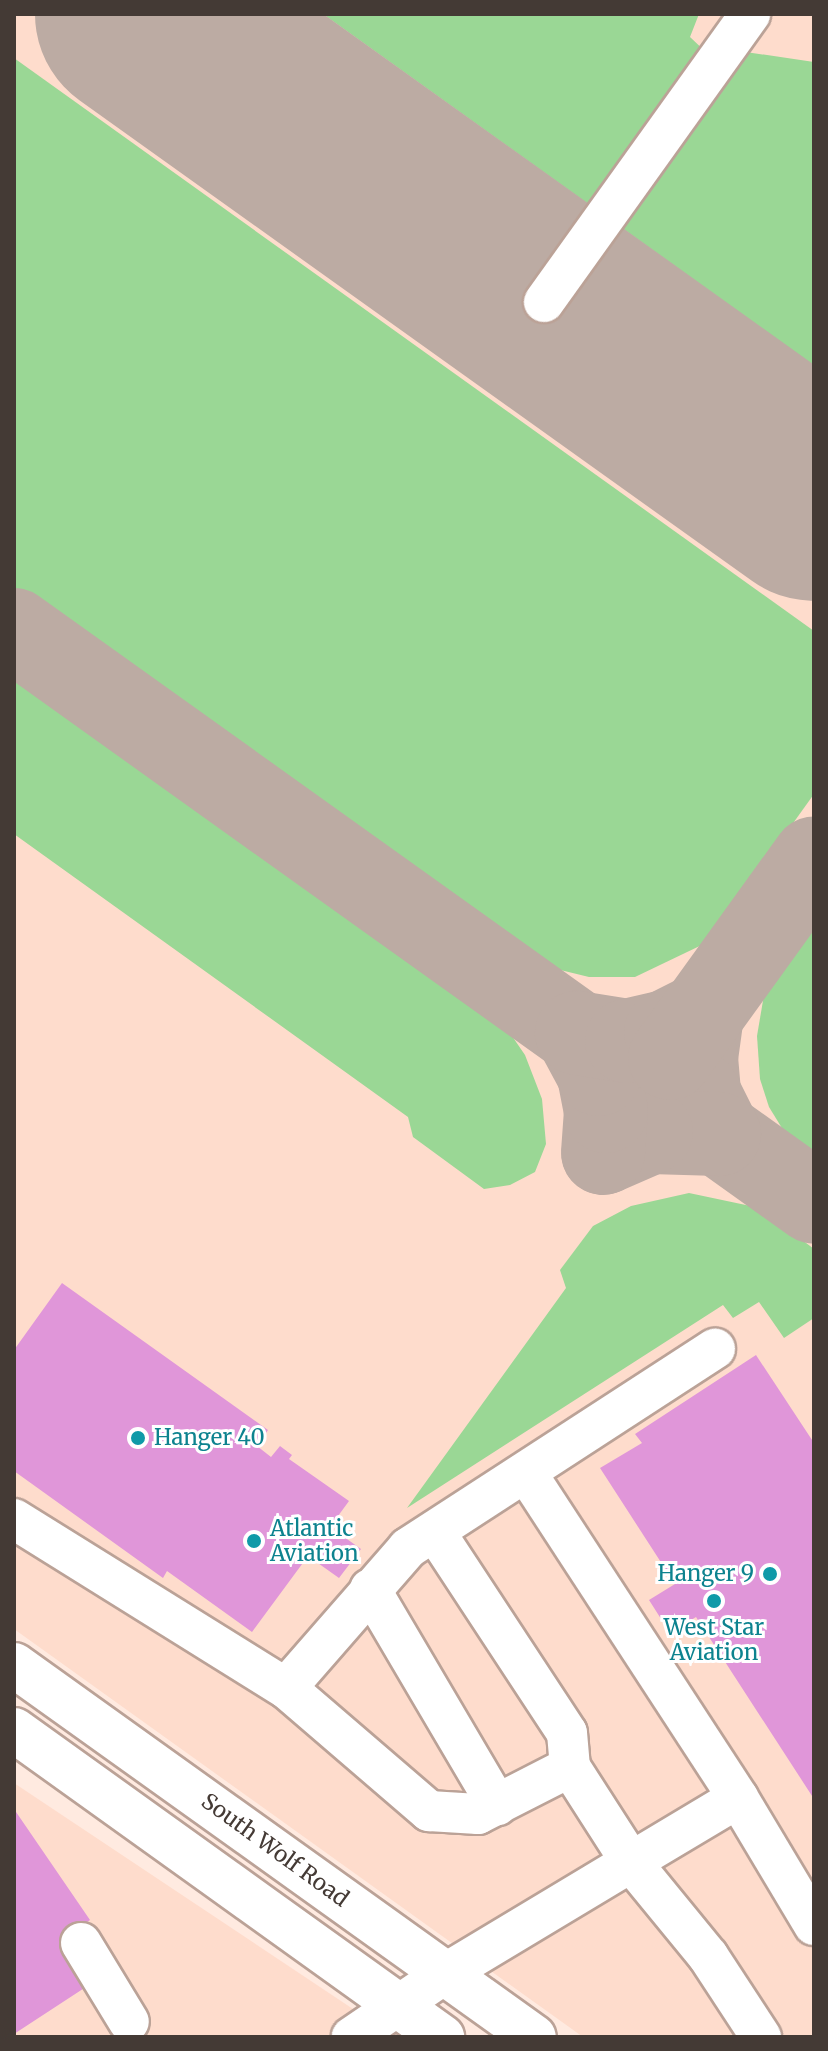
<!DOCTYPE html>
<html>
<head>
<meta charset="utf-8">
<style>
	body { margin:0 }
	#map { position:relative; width:828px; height:2051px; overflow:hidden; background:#ffeae0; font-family:Merriweather,serif }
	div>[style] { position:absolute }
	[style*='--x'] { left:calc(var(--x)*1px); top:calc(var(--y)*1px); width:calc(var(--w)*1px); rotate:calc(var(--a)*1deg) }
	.built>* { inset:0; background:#fedccc }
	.green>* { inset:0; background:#9ad795 }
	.taxiway>* { height:84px; margin:-42px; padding:0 42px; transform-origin:42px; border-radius:42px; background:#bcaba3 }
	.runway>* { height:212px; margin:-106px; padding:0 106px; transform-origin:106px; border-radius:106px; background:#bcaba3 }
	.building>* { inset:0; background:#e096d9 }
	.roads { filter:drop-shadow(2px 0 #bba297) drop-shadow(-2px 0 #bba297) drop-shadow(0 2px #bba297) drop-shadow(0 -2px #bba297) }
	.minor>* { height:40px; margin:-20px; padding:0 20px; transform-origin:20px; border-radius:20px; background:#fff }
	.major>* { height:44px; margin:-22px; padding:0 22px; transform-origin:22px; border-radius:22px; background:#fff }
	.dots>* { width:22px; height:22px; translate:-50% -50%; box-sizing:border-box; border:4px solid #fff; border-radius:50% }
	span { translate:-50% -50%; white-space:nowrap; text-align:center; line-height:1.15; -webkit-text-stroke:6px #fff; paint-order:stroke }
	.culture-label { font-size:22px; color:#0d838f }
	.left { translate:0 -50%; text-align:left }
	.right { translate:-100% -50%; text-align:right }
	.street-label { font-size:22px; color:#443a35 }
	.frame { position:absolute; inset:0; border:16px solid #443a35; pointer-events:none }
</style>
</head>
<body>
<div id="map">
	<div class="built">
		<i style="clip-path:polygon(14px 14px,814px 14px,814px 2037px,583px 2037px,14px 1629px)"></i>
		<i style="clip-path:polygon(14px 1783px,395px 2037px,14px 2037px)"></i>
	</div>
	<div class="green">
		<i style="clip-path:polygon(323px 14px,699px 14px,690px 37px,710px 56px,598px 211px)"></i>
		<i style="clip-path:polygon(739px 51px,814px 62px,814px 366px,615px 223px)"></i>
		<i style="clip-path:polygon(14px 58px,814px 631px,814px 794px,708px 942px,635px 977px,589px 977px,544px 966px,14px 588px)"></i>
		<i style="clip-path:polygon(14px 675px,505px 1026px,525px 1055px,542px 1099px,546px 1144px,535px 1172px,510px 1185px,484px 1189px,413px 1137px,408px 1117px,14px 834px)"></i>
		<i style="clip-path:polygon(814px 918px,814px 1161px,785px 1133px,769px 1107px,760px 1079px,757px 1036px,766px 983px)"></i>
		<i style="clip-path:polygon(689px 1193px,760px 1208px,814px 1249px,814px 1318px,784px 1338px,759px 1302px,733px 1318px,723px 1305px,407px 1508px,566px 1288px,560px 1270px,593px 1226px,631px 1206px)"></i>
	</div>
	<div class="taxiway">
		<i style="--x:14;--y:630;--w:983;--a:35.56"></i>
		<i style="--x:702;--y:1014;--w:44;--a:97.8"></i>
		<i style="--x:696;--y:1058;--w:36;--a:85"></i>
		<i style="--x:699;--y:1094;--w:45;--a:63.4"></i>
		<i style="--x:719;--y:1134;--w:68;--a:-178.3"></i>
		<i style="--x:651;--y:1132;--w:52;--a:156.4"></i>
		<i style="--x:603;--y:1153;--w:42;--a:-85.9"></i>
		<i style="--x:606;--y:1111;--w:38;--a:-101"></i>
		<i style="--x:599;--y:1074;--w:47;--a:-118.2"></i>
		<i style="--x:577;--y:1033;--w:51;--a:9.1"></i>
		<i style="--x:627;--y:1041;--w:40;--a:-13"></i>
		<i style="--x:666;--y:1032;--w:40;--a:-26.6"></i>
		<i style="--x:670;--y:1058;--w:246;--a:-54.2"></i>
	</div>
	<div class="runway">
		<i style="--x:141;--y:14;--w:827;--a:35.55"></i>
	</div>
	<div class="building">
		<i style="clip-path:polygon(62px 1283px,268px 1430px,257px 1446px,271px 1457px,280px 1446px,292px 1455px,289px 1459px,349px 1501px,330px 1527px,361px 1549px,339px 1578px,308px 1556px,252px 1632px,167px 1571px,163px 1578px,14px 1471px,14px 1350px)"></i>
		<i style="clip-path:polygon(756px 1355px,814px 1443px,814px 1799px,696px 1617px,670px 1633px,649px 1600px,675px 1584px,600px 1468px,642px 1443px,635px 1434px)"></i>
		<i style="clip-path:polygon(14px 1809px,90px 1920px,61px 1942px,92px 1983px,14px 2034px)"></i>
	</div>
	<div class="roads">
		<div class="minor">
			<i style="--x:544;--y:302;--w:354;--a:-54.4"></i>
			<i style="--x:527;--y:1474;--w:387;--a:56.9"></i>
			<i style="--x:738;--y:1798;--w:148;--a:59.1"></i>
			<i style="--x:14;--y:1519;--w:320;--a:31.9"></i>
			<i style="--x:286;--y:1688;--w:189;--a:40.7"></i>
			<i style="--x:429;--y:1811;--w:49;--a:3.5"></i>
			<i style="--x:478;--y:1814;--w:103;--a:-27.1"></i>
			<i style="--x:570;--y:1767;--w:113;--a:57.3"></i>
			<i style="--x:631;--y:1862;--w:216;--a:149"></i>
			<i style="--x:446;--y:1973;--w:114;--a:145.8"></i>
			<i style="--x:435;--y:1532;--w:240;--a:56.7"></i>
			<i style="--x:567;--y:1733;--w:34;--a:85"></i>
			<i style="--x:370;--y:1589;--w:251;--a:59.5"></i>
			<i style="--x:286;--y:1688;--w:186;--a:-48.9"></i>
			<i style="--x:408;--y:1548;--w:366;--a:-33"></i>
			<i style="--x:738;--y:1798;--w:125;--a:149.1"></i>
			<i style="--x:631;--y:1862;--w:122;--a:50.7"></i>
			<i style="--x:708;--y:1956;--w:97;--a:56.8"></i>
			<i style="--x:81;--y:1943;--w:92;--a:58.7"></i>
		</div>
		<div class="major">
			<i style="--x:14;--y:1665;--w:639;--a:35.58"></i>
			<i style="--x:14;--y:1730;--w:527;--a:35.65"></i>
		</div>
	</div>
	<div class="dots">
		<i style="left:138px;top:1438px;background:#0f9aa8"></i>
		<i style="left:254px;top:1541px;background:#0f9aa8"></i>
		<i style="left:770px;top:1574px;background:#0f9aa8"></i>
		<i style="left:714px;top:1601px;background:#0f9aa8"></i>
	</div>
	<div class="culture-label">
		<span class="left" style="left:154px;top:1438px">Hanger 40</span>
		<span class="left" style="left:270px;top:1541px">Atlantic<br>Aviation</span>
		<span class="right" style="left:754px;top:1574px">Hanger 9</span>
		<span style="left:714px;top:1640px">West Star<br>Aviation</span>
	</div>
	<div class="street-label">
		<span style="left:275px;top:1850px;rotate:36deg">South Wolf Road</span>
	</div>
	<div class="frame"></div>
</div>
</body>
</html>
